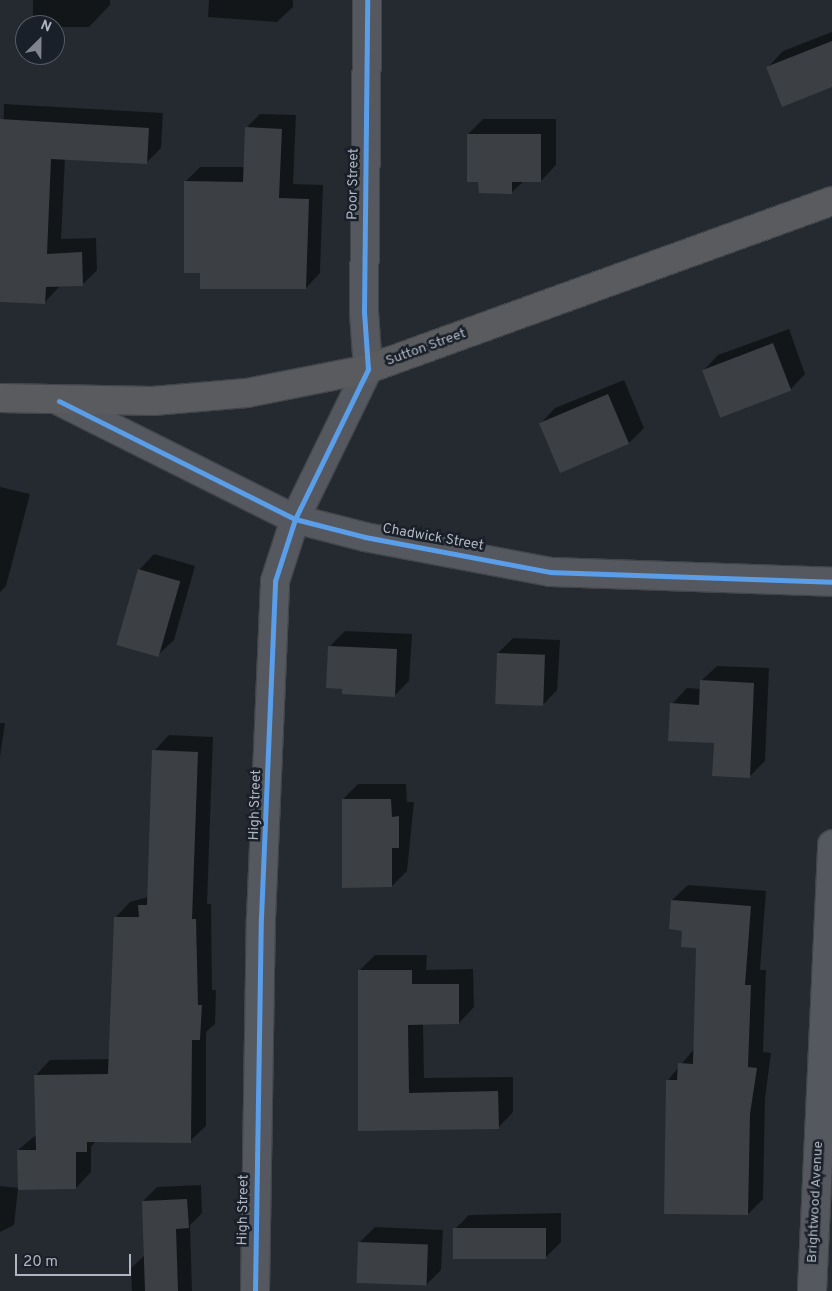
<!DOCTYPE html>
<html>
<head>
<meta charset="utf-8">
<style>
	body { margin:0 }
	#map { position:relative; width:832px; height:1291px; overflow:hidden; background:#252a30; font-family:Overpass,sans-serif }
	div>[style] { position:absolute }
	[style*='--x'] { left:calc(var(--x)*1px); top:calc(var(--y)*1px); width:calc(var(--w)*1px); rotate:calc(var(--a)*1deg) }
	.shadow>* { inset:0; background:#0007 }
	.building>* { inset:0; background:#3c3f44; transform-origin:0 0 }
	.roads { filter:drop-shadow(1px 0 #42464b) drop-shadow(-1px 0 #42464b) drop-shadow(0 1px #42464b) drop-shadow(0 -1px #42464b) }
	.minor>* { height:28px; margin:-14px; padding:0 14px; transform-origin:14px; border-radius:14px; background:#55585e }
	.highway>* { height:28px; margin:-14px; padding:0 14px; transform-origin:14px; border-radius:14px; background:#595b5f }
	.cycleway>* { height:5px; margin:-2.5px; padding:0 2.5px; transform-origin:2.5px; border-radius:2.5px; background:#5a9eea }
	span { translate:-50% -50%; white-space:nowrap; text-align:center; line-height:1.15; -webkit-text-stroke:5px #1a2029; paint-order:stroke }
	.street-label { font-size:14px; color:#afb5c1 }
	.north { position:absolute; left:15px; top:15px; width:50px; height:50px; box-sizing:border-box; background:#1a2029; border:1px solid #565c66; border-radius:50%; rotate:23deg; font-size:14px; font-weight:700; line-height:20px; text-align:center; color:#afb5c1 }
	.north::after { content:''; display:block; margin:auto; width:18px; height:22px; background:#7f848e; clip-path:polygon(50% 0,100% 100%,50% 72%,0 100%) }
	.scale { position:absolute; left:15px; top:1254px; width:116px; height:22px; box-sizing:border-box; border:2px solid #afb5c1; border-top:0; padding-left:6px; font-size:15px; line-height:18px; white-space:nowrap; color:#afb5c1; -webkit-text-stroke:4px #1a2029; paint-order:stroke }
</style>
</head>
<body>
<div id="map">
	<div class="shadow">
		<i style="clip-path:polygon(33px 0,110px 0,110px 5px,89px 27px,55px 27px,33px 25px)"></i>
		<i style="clip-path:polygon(209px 0,293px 0,293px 7px,277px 22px,208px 17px)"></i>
		<i style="clip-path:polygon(832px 32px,832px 86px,768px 67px,783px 51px)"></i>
		<i style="clip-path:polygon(4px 104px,163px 113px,161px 148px,146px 163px,65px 158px,61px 239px,96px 238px,97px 270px,82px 285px,60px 286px,44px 303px,0 301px)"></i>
		<i style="clip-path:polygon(260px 114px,296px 115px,293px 184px,323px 185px,320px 273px,306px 288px,202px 272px,186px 181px,200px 167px,245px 167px,246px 128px)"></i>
		<i style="clip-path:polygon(483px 119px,556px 119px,556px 165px,541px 181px,524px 181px,512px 192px,480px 181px,468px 134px)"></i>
		<i style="clip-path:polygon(789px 329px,805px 374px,790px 390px,703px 371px,718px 355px)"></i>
		<i style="clip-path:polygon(624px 380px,644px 428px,629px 443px,560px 472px,540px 424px,555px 408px)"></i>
		<i style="clip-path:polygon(0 487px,30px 494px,6px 586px,0 592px)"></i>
		<i style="clip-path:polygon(154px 554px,195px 566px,174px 640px,158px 655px,139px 570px)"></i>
		<i style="clip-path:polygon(345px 631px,412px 634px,409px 681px,394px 696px,329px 647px)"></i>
		<i style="clip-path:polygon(513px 638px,560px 640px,557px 690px,542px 706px,498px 653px)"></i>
		<i style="clip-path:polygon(717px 666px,769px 668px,765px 761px,750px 776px,672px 704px,687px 688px,701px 689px,701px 681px)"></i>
		<i style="clip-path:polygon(0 723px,5px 723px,0 757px)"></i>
		<i style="clip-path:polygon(169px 735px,213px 737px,207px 904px,211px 904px,212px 990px,216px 990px,215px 1024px,206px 1032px,206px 1126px,190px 1141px,96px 1141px,91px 1147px,91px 1172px,76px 1188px,18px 1189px,14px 1225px,0 1232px,0 1186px,19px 1188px,18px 1150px,36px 1135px,35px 1076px,50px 1060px,110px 1059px,115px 918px,130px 902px,148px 897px,154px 751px)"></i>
		<i style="clip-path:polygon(358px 784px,406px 784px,407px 802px,414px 802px,407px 871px,392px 886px,343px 799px)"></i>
		<i style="clip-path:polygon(688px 885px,766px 891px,760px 970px,766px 970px,763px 1052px,771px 1053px,765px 1098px,763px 1199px,748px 1214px,668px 1080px,694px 1049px,698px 947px,683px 930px,672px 900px)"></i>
		<i style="clip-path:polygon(375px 955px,427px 955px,426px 970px,473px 969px,474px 1007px,459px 1023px,423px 1023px,424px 1078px,513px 1077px,513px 1112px,498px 1128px,359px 1130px,359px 971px)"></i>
		<i style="clip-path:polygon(201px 1185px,202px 1213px,190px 1225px,192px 1291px,132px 1291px,131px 1268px,145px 1255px,143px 1201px,157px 1187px)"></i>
		<i style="clip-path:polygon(561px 1213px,561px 1242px,546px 1257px,454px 1230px,469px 1215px)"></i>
		<i style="clip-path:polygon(375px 1227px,443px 1230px,441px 1270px,426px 1285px,359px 1243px)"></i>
	</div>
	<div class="building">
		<i style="clip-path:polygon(832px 41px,832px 87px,782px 107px,766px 67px)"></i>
		<i style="clip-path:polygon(0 119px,149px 128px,147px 164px,51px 159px,47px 254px,82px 252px,83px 286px,46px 287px,45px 304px,0 302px)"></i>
		<i style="clip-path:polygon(245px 127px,282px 129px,279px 198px,309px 199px,306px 289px,200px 289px,200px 273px,184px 273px,184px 181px,243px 182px)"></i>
		<i style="clip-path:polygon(467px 134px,541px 134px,541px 182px,512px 182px,512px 194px,479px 193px,478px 182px,467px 182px)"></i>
		<i style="left:773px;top:343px;width:51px;height:76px;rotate:69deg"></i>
		<i style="left:608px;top:394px;width:54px;height:75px;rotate:67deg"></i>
		<i style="left:138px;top:569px;width:44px;height:79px;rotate:16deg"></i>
		<i style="clip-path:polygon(328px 646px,397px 649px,395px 697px,342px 694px,342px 689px,326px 688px)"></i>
		<i style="left:497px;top:653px;width:48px;height:51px;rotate:2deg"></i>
		<i style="clip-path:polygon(700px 680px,754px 683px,750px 778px,712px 776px,714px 743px,668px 741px,670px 703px,699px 705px)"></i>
		<i style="clip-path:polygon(152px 750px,198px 752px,192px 919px,196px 919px,198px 1005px,202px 1005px,200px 1040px,192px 1040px,191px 1143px,87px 1142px,87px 1152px,76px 1152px,76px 1189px,18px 1190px,17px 1150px,36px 1150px,34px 1075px,108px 1074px,114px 917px,139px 917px,138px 905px,147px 905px)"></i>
		<i style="clip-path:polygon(342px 799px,391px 799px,392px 817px,399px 816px,399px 848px,392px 848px,392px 887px,342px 888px)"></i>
		<i style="clip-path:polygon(671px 900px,751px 906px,745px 985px,751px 985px,748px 1067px,757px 1068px,750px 1114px,748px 1215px,664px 1214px,666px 1080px,677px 1080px,678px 1063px,693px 1064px,696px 948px,681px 947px,682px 931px,669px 929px)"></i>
		<i style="clip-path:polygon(358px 970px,412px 970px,412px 984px,459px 984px,459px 1024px,408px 1025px,409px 1093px,498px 1091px,499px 1129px,358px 1131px)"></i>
		<i style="clip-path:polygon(187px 1199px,189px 1228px,176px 1229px,178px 1291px,145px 1291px,142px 1201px)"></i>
		<i style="left:546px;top:1228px;width:31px;height:93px;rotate:90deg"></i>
		<i style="left:358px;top:1242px;width:70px;height:41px;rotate:2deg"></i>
	</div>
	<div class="roads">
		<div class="minor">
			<i style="--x:59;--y:401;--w:264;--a:26.6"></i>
			<i style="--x:295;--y:519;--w:72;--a:14.4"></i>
			<i style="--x:365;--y:537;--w:189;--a:10.7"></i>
			<i style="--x:551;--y:572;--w:281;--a:2"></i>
			<i style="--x:255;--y:1291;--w:373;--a:-89.1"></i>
			<i style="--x:261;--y:918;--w:337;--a:-87.6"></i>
			<i style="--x:275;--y:581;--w:65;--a:-72.1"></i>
			<i style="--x:295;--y:519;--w:167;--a:-64"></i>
			<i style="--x:368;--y:369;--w:57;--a:-94"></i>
			<i style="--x:364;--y:312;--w:312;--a:-89.4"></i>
			<i style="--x:812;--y:1291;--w:447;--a:-87.4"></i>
		</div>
		<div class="highway">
			<i style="--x:0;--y:398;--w:153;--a:1.1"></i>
			<i style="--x:153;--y:401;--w:94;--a:-4.9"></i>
			<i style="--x:247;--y:393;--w:123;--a:-11.2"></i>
			<i style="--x:368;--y:369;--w:493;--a:-19.9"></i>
		</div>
	</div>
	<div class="cycleway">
		<i style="--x:59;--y:401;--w:264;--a:26.6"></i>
		<i style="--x:295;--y:519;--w:72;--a:14.4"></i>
		<i style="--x:365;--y:537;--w:189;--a:10.7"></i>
		<i style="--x:551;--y:572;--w:281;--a:2"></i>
		<i style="--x:255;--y:1291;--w:373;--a:-89.1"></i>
		<i style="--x:261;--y:918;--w:337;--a:-87.6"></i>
		<i style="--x:275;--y:581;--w:65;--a:-72.1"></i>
		<i style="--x:295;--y:519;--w:167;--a:-64"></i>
		<i style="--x:368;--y:369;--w:57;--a:-94"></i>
		<i style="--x:364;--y:312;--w:312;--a:-89.4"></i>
	</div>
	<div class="street-label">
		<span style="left:354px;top:184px;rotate:-89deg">Poor Street</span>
		<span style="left:426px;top:348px;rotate:-20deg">Sutton Street</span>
		<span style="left:433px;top:538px;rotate:10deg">Chadwick Street</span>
		<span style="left:256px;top:805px;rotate:-88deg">High Street</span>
		<span style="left:816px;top:1202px;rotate:-87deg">Brightwood Avenue</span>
		<span style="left:244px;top:1210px;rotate:-89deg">High Street</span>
	</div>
	<div class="north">N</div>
	<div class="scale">20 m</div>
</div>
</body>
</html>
